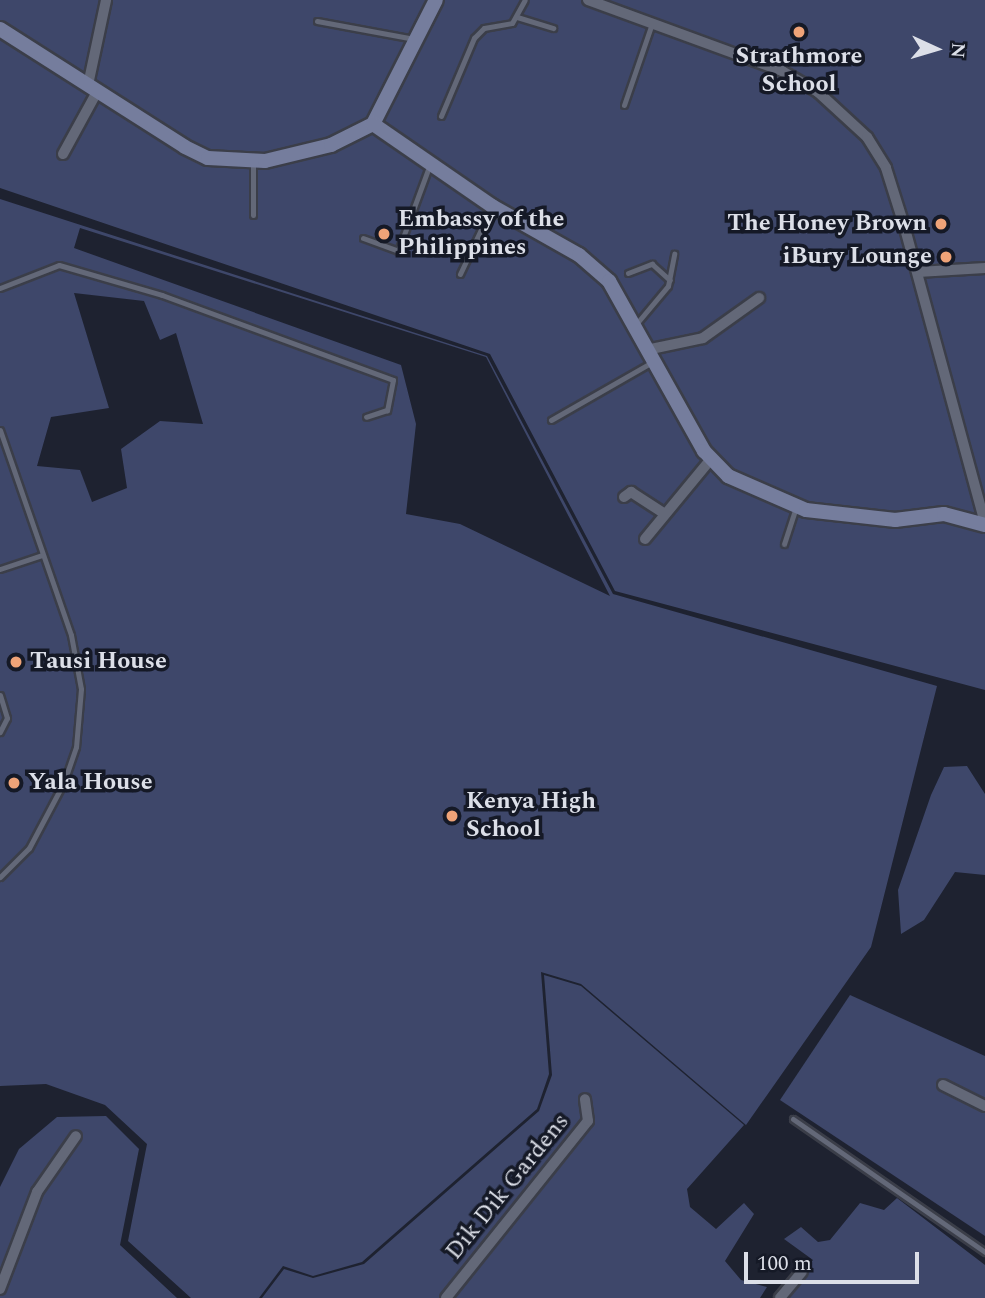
<!DOCTYPE html>
<html>
<head>
<meta charset="utf-8">
<style>
	body { margin:0 }
	#map { position:relative; width:985px; height:1298px; overflow:hidden; background:#1e2230; font-family:Spectral,serif }
	div>[style] { position:absolute }
	[style*='--x'] { left:calc(var(--x)*1px); top:calc(var(--y)*1px); width:calc(var(--w)*1px); rotate:calc(var(--a)*1deg) }
	.green>* { inset:0; background:#3e476a }
	.roads { filter:drop-shadow(2px 0 #3b3e49) drop-shadow(-2px 0 #3b3e49) drop-shadow(0 2px #3b3e49) drop-shadow(0 -2px #3b3e49) }
	.lane>* { height:5px; margin:-2.5px; padding:0 2.5px; transform-origin:2.5px; border-radius:2.5px; background:#636878 }
	.street>* { height:10px; margin:-5px; padding:0 5px; transform-origin:5px; border-radius:5px; background:#636878 }
	.secondary>* { height:14px; margin:-7px; padding:0 7px; transform-origin:7px; border-radius:7px; background:#757d9d }
	.dots>* { width:19px; height:19px; translate:-50% -50%; box-sizing:border-box; border:4px solid #151926; border-radius:50% }
	span { translate:-50% -50%; white-space:nowrap; text-align:center; line-height:1.15; -webkit-text-stroke:7px #151926; paint-order:stroke }
	.poi-label { font-size:24px; color:#dcdfe8; font-weight:700 }
	.left { translate:0 -50%; text-align:left }
	.right { translate:-100% -50%; text-align:right }
	.street-label { font-size:24px; color:#dcdfe8 }
	.north { position:absolute; left:901px; top:14px; width:70px; height:70px; -webkit-text-stroke:5px #151926; paint-order:stroke; rotate:94deg; font-size:19px; font-weight:700; line-height:28px; text-align:center; color:#dcdfe8 }
	.north::after { content:''; display:block; margin:auto; width:24px; height:32px; background:#dcdfe8; clip-path:polygon(50% 0,100% 100%,50% 72%,0 100%) }
	.scale { position:absolute; left:744px; top:1252px; width:175px; height:32px; box-sizing:border-box; border:4px solid #dcdfe8; border-top:0; padding-left:9px; font-size:21px; line-height:24px; white-space:nowrap; color:#dcdfe8; -webkit-text-stroke:5px #151926; paint-order:stroke }
</style>
</head>
<body>
<div id="map">
	<div class="green">
		<i style="clip-path:polygon(0 0,985px 0,985px 690px,615px 591px,490px 354px,0 188px)"></i>
		<i style="clip-path:polygon(evenodd,0 199px,487px 356px,613px 594px,937px 686px,871px 947px,746px 1125px,581px 984px,541px 972px,549px 1074px,537px 1109px,362px 1262px,313px 1276px,283px 1266px,259px 1298px,191px 1298px,128px 1241px,147px 1144px,105px 1105px,46px 1084px,0 1086px,0 199px,80px 228px,486px 357px,610px 596px,460px 524px,406px 514px,416px 424px,401px 365px,74px 248px,80px 228px,0 199px,74px 293px,144px 301px,160px 340px,176px 333px,203px 424px,160px 421px,121px 449px,127px 488px,92px 502px,80px 470px,37px 466px,51px 417px,109px 408px,74px 293px)"></i>
		<i style="clip-path:polygon(967px 766px,985px 794px,985px 875px,955px 872px,924px 920px,901px 934px,898px 890px,931px 795px,944px 767px)"></i>
		<i style="clip-path:polygon(544px 975px,581px 986px,744px 1125px,687px 1189px,690px 1207px,716px 1229px,744px 1203px,754px 1214px,725px 1261px,741px 1280px,767px 1287px,760px 1298px,262px 1298px,284px 1269px,313px 1278px,364px 1264px,539px 1111px,552px 1075px)"></i>
		<i style="clip-path:polygon(850px 995px,985px 1056px,985px 1236px,780px 1100px)"></i>
		<i style="clip-path:polygon(106px 1116px,139px 1149px,120px 1245px,177px 1298px,0 1298px,0 1187px,19px 1149px,57px 1117px)"></i>
		<i style="clip-path:polygon(897px 1198px,985px 1265px,985px 1298px,782px 1298px,813px 1260px,784px 1239px,801px 1227px,818px 1242px,830px 1240px,860px 1203px,884px 1210px)"></i>
	</div>
	<div class="roads">
		<div class="lane">
			<i style="--x:517;--y:17;--w:38;--a:17"></i>
			<i style="--x:317;--y:21;--w:99;--a:10.5"></i>
			<i style="--x:624;--y:105;--w:87;--a:-71.1"></i>
			<i style="--x:441;--y:116;--w:85;--a:-67.1"></i>
			<i style="--x:474;--y:38;--w:14;--a:-45"></i>
			<i style="--x:484;--y:28;--w:28;--a:-10"></i>
			<i style="--x:512;--y:23;--w:26;--a:-61"></i>
			<i style="--x:253;--y:215;--w:53;--a:-90"></i>
			<i style="--x:363;--y:238;--w:37;--a:20"></i>
			<i style="--x:398;--y:251;--w:93;--a:-69.8"></i>
			<i style="--x:628;--y:273;--w:26;--a:-21"></i>
			<i style="--x:652;--y:264;--w:24;--a:42"></i>
			<i style="--x:460;--y:274;--w:75;--a:-64.8"></i>
			<i style="--x:0;--y:288;--w:63;--a:-21.3"></i>
			<i style="--x:59;--y:265;--w:107;--a:16.2"></i>
			<i style="--x:162;--y:295;--w:246;--a:20.2"></i>
			<i style="--x:393;--y:380;--w:31;--a:101"></i>
			<i style="--x:387;--y:410;--w:22;--a:162"></i>
			<i style="--x:637;--y:323;--w:48;--a:-50"></i>
			<i style="--x:668;--y:286;--w:33;--a:-79"></i>
			<i style="--x:551;--y:420;--w:119;--a:-29.8"></i>
			<i style="--x:0;--y:430;--w:217;--a:70.9"></i>
			<i style="--x:71;--y:635;--w:55;--a:79.5"></i>
			<i style="--x:81;--y:689;--w:58;--a:94.9"></i>
			<i style="--x:76;--y:747;--w:37;--a:109"></i>
			<i style="--x:64;--y:782;--w:75;--a:117.9"></i>
			<i style="--x:29;--y:848;--w:41;--a:135"></i>
			<i style="--x:784;--y:544;--w:40;--a:-72"></i>
			<i style="--x:0;--y:569;--w:44;--a:-18.4"></i>
			<i style="--x:0;--y:695;--w:24;--a:73"></i>
			<i style="--x:7;--y:718;--w:16;--a:117"></i>
			<i style="--x:793;--y:1119;--w:234;--a:34.7"></i>
		</div>
		<div class="street">
			<i style="--x:588;--y:0;--w:207;--a:20.1"></i>
			<i style="--x:782;--y:71;--w:42;--a:30.3"></i>
			<i style="--x:818;--y:92;--w:67;--a:42.6"></i>
			<i style="--x:867;--y:137;--w:36;--a:58"></i>
			<i style="--x:886;--y:168;--w:60;--a:72.5"></i>
			<i style="--x:904;--y:225;--w:310;--a:74.8"></i>
			<i style="--x:88;--y:85;--w:87;--a:-78"></i>
			<i style="--x:63;--y:154;--w:71;--a:-61.3"></i>
			<i style="--x:918;--y:272;--w:67;--a:-3.4"></i>
			<i style="--x:651;--y:349;--w:53;--a:-11.9"></i>
			<i style="--x:703;--y:338;--w:69;--a:-35.5"></i>
			<i style="--x:624;--y:497;--w:9;--a:-36"></i>
			<i style="--x:631;--y:492;--w:40;--a:32.9"></i>
			<i style="--x:645;--y:539;--w:104;--a:-50.5"></i>
			<i style="--x:943;--y:1085;--w:47;--a:26.6"></i>
			<i style="--x:0;--y:1289;--w:104;--a:-69.1"></i>
			<i style="--x:37;--y:1192;--w:68;--a:-55.1"></i>
			<i style="--x:446;--y:1298;--w:227;--a:-51.3"></i>
			<i style="--x:588;--y:1121;--w:22;--a:-98"></i>
			<i style="--x:780;--y:1298;--w:34;--a:-50"></i>
		</div>
		<div class="secondary">
			<i style="--x:0;--y:29;--w:219;--a:32.5"></i>
			<i style="--x:185;--y:147;--w:25;--a:26"></i>
			<i style="--x:208;--y:158;--w:57;--a:3"></i>
			<i style="--x:265;--y:161;--w:68;--a:-13.6"></i>
			<i style="--x:331;--y:145;--w:47;--a:-26.6"></i>
			<i style="--x:373;--y:124;--w:139;--a:-63.1"></i>
			<i style="--x:373;--y:124;--w:145;--a:34.6"></i>
			<i style="--x:492;--y:206;--w:100;--a:29.4"></i>
			<i style="--x:579;--y:255;--w:40;--a:41"></i>
			<i style="--x:609;--y:281;--w:195;--a:60.8"></i>
			<i style="--x:704;--y:451;--w:35;--a:46"></i>
			<i style="--x:728;--y:476;--w:85;--a:23.6"></i>
			<i style="--x:806;--y:510;--w:90;--a:6.4"></i>
			<i style="--x:895;--y:520;--w:49;--a:-7"></i>
			<i style="--x:944;--y:514;--w:42;--a:15"></i>
		</div>
	</div>
	<div class="dots">
		<i style="left:799px;top:32px;background:#efa378"></i>
		<i style="left:941px;top:224px;background:#efa378"></i>
		<i style="left:384px;top:234px;background:#efa378"></i>
		<i style="left:946px;top:257px;background:#efa378"></i>
		<i style="left:16px;top:662px;background:#efa378"></i>
		<i style="left:14px;top:783px;background:#efa378"></i>
		<i style="left:452px;top:816px;background:#efa378"></i>
	</div>
	<div class="poi-label">
		<span style="left:799px;top:71px">Strathmore<br>School</span>
		<span class="left" style="left:398px;top:234px">Embassy of the<br>Philippines</span>
		<span class="right" style="left:927px;top:224px">The Honey Brown</span>
		<span class="right" style="left:932px;top:257px">iBury Lounge</span>
		<span class="left" style="left:30px;top:662px">Tausi House</span>
		<span class="left" style="left:28px;top:783px">Yala House</span>
		<span class="left" style="left:466px;top:816px">Kenya High<br>School</span>
	</div>
	<div class="street-label">
		<span style="left:508px;top:1187px;rotate:-51deg">Dik Dik Gardens</span>
	</div>
	<div class="north">N</div>
	<div class="scale">100 m</div>
</div>
</body>
</html>
